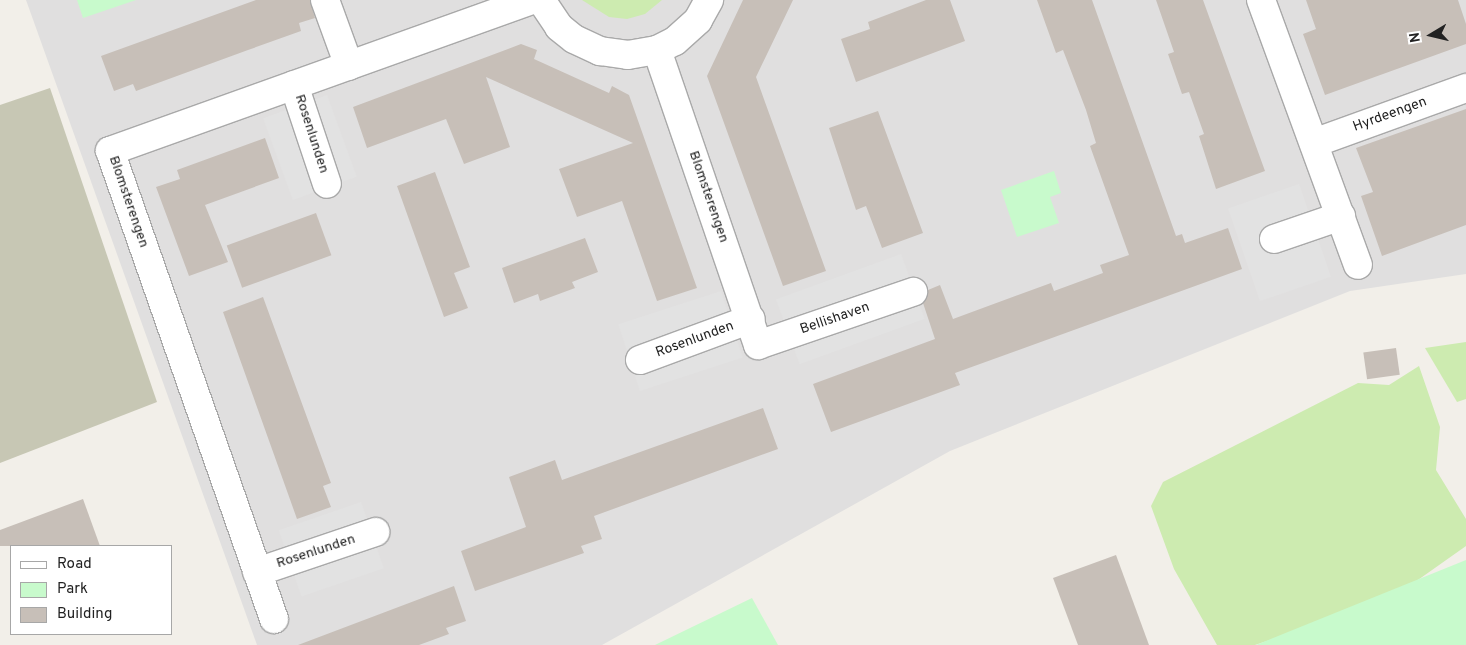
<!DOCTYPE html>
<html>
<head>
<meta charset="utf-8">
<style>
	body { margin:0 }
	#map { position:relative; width:1466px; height:645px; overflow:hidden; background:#f2efe9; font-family:Overpass,sans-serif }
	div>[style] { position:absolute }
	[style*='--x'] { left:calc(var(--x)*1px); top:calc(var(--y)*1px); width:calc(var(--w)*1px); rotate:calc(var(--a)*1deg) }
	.residential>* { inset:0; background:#e0dfdf }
	.construction>* { inset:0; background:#c7c7b4 }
	.grass>* { inset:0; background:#cdebb0 }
	.park>* { inset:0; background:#c8facc }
	.parking>* { inset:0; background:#e2e2e2; transform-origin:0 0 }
	.building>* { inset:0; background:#c7bfb8; transform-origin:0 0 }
	.roads { filter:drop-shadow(1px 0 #a9a9a9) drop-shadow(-1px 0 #a9a9a9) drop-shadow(0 1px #a9a9a9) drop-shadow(0 -1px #a9a9a9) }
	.minor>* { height:28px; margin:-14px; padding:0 14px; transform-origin:14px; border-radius:14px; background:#fff }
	span { translate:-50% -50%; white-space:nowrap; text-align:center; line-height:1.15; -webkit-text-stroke:4.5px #fff; paint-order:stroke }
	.street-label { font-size:14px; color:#222 }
	.legend { position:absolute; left:10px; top:545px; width:162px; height:90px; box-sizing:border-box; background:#fff; border:1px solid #a7a7a7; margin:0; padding:6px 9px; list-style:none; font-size:15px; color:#222 }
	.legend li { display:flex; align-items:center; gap:10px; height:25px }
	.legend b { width:25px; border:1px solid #a7a7a7 }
	.north { position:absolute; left:1406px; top:10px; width:50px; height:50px; -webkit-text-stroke:4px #fff; paint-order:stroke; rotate:261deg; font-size:14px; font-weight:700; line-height:20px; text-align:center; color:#222 }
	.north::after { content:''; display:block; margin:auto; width:18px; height:22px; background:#222; clip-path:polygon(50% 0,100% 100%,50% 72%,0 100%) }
</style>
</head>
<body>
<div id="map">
	<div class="residential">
		<i style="clip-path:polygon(26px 0,1466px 0,1466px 274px,1350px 291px,950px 451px,602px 645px,257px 645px)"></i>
	</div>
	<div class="construction">
		<i style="clip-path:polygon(50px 88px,157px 402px,0 463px,0 105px)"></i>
	</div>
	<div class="grass">
		<i style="clip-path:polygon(582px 0,662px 0,645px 14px,627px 19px,609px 17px)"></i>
		<i style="clip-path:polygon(1466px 342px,1466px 399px,1457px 402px,1425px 348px)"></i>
		<i style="clip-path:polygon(1419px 366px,1440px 427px,1436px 470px,1466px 519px,1466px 546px,1391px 599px,1255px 645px,1217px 645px,1174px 569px,1151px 506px,1163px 482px,1358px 383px,1389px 385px)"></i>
	</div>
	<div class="park">
		<i style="clip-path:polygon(77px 0,136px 0,83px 18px)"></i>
		<i style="clip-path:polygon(1054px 171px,1061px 193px,1050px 197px,1059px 223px,1017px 237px,1001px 190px)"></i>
		<i style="clip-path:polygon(1466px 560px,1466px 645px,1256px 645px)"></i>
		<i style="clip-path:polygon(752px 598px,778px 645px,655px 645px)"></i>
	</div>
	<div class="parking">
		<i style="left:327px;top:95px;width:87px;height:68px;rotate:70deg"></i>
		<i style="left:1299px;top:184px;width:98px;height:75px;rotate:71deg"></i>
		<i style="left:901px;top:254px;width:69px;height:133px;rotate:70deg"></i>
		<i style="left:721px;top:291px;width:70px;height:108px;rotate:72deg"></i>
		<i style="left:361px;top:502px;width:70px;height:87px;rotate:71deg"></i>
	</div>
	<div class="building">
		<i style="clip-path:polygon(256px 0,310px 0,315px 18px,299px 23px,301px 31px,248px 50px,136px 91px,133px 84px,114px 91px,101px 56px)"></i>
		<i style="clip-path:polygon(743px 0,793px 0,756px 77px,826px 271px,783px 286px,707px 76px)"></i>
		<i style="clip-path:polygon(926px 0,950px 0,965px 41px,856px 82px,841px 39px,870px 29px,868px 22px)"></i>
		<i style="clip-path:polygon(1037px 0,1092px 0,1176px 236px,1182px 234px,1185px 243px,1228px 228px,1242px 269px,955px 373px,960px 385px,831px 432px,813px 384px,935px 339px,923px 303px,928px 290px,940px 285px,953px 319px,1051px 283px,1054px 291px,1103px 273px,1100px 265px,1129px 255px,1090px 146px,1096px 143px,1086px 110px,1063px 50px,1056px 53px)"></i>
		<i style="clip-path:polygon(1156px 0,1203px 0,1265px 171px,1216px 189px,1199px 136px,1204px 134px,1189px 92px,1182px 94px,1168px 54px,1174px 52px)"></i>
		<i style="clip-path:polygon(1306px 0,1458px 0,1466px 24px,1466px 44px,1325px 95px,1303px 34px,1316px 29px)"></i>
		<i style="clip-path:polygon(521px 44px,537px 50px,534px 59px,609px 93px,612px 86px,629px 95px,697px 288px,657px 301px,622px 201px,577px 217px,559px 169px,633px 143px,486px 77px,510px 147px,464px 164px,446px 119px,367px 148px,353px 107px)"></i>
		<i style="clip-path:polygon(1466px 109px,1466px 225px,1382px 256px,1361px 196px,1373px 192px,1356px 148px)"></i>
		<i style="clip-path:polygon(878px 111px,923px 233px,882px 248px,866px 206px,856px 210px,829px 128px)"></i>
		<i style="clip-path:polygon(265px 138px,279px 178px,205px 205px,228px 262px,189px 276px,156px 187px,180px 179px,177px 170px)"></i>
		<i style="clip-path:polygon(435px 172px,470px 267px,454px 273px,468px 308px,444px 317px,397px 186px)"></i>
		<i style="left:316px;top:213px;width:45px;height:95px;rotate:70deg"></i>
		<i style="clip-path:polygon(585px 238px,598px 272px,572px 282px,575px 288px,540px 301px,538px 294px,514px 303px,502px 268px)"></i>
		<i style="clip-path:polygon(263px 297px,331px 483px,323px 486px,331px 507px,297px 519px,223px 312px)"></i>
		<i style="left:1396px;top:348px;width:27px;height:33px;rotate:82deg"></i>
		<i style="clip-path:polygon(763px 408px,778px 449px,594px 516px,602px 539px,581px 546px,584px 553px,475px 591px,461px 551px,526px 527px,509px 477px,555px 460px,562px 480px)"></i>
		<i style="clip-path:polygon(83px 499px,100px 546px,0 546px,0 530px)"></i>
		<i style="clip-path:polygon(1116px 555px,1149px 645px,1078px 645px,1053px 578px)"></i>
		<i style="clip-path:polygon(454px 586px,466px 621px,446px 628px,449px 634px,419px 645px,298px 645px)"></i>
	</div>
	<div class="roads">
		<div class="minor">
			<i style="--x:325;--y:0;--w:70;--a:70"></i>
			<i style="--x:541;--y:0;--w:32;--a:56"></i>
			<i style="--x:559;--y:27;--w:19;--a:39"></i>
			<i style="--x:574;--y:39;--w:29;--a:25"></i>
			<i style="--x:600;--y:51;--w:28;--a:8"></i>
			<i style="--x:628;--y:55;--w:29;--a:-10"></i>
			<i style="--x:657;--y:50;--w:20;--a:-27"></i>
			<i style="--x:675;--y:41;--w:31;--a:-42"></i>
			<i style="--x:698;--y:20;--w:23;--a:-61"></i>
			<i style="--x:1261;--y:0;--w:282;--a:69.9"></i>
			<i style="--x:657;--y:50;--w:312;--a:71.1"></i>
			<i style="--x:758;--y:345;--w:164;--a:-18.9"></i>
			<i style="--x:294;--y:85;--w:104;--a:71.6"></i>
			<i style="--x:1314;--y:143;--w:162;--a:-19.9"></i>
			<i style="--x:1274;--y:239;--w:71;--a:-18.9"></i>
			<i style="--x:640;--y:360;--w:118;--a:-20.3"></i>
			<i style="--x:257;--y:572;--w:125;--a:-18.7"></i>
			<i style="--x:274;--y:619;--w:496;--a:-109.3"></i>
			<i style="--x:110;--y:151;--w:448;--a:-19.7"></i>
		</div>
	</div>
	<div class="street-label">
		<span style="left:1390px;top:115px;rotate:-20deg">Hyrdeengen</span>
		<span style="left:311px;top:134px;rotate:72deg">Rosenlunden</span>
		<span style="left:708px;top:197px;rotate:71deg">Blomsterengen</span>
		<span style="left:128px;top:202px;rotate:71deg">Blomsterengen</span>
		<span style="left:835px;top:319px;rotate:-19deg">Bellishaven</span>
		<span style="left:695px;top:340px;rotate:-20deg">Rosenlunden</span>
		<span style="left:316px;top:552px;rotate:-18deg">Rosenlunden</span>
	</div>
	<ul class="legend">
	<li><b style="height:6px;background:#fff"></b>Road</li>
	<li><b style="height:14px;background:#c8facc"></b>Park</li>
	<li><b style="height:14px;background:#c7bfb8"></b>Building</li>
	</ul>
	<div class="north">N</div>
</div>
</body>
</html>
